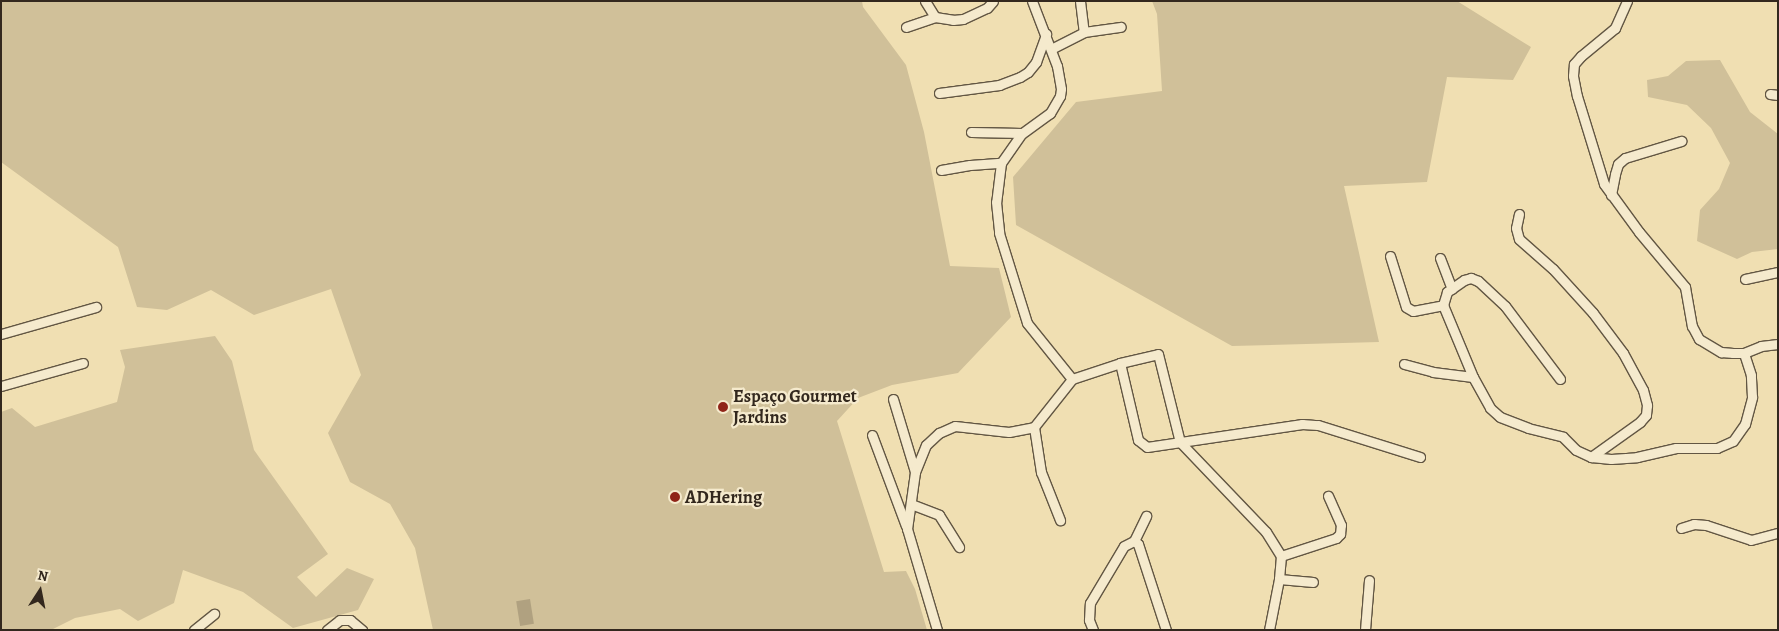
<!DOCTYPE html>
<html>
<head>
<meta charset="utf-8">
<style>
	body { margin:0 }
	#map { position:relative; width:1779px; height:631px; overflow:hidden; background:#f0dfb2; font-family:Alegreya,serif }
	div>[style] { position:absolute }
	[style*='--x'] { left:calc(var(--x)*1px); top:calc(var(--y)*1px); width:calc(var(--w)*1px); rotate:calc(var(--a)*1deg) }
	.green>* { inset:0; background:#d0c099 }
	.water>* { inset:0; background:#b0a180; transform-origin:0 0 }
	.roads { filter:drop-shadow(1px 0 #625643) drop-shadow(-1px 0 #625643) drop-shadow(0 1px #625643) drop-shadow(0 -1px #625643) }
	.street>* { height:9px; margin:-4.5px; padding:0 4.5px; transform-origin:4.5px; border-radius:4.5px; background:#f5eacd }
	.dots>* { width:14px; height:14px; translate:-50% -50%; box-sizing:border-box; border:2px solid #f5eacd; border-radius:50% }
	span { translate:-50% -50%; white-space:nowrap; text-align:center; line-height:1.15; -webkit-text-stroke:4.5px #f5eacd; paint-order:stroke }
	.poi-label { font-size:18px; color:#33281e; font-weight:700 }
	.left { translate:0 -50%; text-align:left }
	.frame { position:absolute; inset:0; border:2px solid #33281e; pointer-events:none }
	.north { position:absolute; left:15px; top:566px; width:50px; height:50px; -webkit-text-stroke:4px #f5eacd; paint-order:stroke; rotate:11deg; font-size:14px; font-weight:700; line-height:20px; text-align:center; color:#33281e }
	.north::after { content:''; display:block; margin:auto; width:18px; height:22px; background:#33281e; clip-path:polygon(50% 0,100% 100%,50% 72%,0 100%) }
</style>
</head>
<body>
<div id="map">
	<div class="green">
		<i style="clip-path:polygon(1px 1px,862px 1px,863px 7px,906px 65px,924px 132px,950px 266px,999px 268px,1011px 317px,958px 373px,892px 385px,858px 398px,837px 421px,884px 572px,906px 571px,915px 589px,927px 630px,433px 630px,415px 548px,390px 504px,350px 482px,328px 433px,361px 375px,331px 289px,254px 315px,211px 290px,167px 310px,137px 307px,118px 247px,1px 162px)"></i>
		<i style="clip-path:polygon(1152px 1px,1457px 1px,1531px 47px,1513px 80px,1447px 77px,1427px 182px,1344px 186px,1379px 342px,1232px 346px,1016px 225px,1013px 177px,1076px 102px,1162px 91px,1157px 14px)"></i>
		<i style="clip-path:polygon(1720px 60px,1750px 112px,1778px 134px,1778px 249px,1752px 252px,1737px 259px,1697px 241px,1700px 210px,1719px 189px,1730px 163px,1711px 128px,1687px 105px,1648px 97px,1647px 80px,1668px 76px,1686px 61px)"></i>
		<i style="clip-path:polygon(215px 336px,232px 361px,254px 450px,328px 554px,297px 577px,316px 597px,347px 568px,374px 579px,358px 610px,293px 628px,243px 592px,183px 570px,174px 603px,138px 621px,120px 609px,75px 618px,51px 630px,1px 630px,1px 412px,12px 408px,35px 427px,117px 402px,125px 367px,120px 350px)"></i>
	</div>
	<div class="water">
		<i style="left:530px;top:599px;width:25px;height:14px;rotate:81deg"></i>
	</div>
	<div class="roads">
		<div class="street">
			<i style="--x:925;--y:1;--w:19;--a:58"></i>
			<i style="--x:1032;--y:1;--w:70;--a:69"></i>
			<i style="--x:1057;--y:66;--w:23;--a:80"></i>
			<i style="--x:1061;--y:89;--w:7;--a:98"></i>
			<i style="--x:1060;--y:96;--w:20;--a:120"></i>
			<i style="--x:1050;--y:113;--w:34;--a:144"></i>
			<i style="--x:1022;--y:133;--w:37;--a:125"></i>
			<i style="--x:1001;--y:163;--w:39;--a:97"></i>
			<i style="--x:996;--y:202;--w:31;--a:84"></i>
			<i style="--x:999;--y:233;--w:94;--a:72.7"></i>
			<i style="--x:1027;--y:323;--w:72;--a:51.2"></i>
			<i style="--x:1080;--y:1;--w:31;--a:83"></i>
			<i style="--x:1627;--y:1;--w:30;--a:114"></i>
			<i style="--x:1615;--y:28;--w:44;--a:140.5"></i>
			<i style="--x:1581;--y:56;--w:11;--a:131"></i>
			<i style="--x:1574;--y:64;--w:12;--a:95"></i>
			<i style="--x:1573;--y:76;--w:20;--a:79"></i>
			<i style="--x:1577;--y:96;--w:92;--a:72.9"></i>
			<i style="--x:1604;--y:184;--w:59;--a:53.9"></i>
			<i style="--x:1639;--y:232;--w:72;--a:50.1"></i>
			<i style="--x:1685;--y:287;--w:40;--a:80"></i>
			<i style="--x:1692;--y:326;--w:15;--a:62"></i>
			<i style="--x:1699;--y:339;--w:26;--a:31"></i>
			<i style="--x:1721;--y:352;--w:12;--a:5"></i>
			<i style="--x:1733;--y:353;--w:11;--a:0"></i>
			<i style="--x:1744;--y:353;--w:18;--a:-22"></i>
			<i style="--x:1761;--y:346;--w:17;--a:-7"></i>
			<i style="--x:906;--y:27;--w:31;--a:-19"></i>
			<i style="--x:935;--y:17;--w:18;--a:9"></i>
			<i style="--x:953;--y:20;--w:10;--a:-6"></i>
			<i style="--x:963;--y:19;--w:26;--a:-25"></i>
			<i style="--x:987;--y:8;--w:9;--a:-49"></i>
			<i style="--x:1051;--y:49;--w:37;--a:-27"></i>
			<i style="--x:1084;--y:32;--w:37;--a:-8"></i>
			<i style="--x:939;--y:93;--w:61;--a:-7.6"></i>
			<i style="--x:999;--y:85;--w:22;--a:-21"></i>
			<i style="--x:1020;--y:77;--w:9;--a:-32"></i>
			<i style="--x:1028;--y:72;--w:13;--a:-51"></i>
			<i style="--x:1036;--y:62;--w:30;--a:-70"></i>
			<i style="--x:1770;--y:94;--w:8;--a:7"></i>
			<i style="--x:971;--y:132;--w:51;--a:1.1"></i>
			<i style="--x:941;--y:170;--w:29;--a:-10"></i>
			<i style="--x:970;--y:165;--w:31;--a:-4"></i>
			<i style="--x:1611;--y:195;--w:21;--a:-79"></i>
			<i style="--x:1615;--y:174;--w:10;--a:-73"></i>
			<i style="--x:1618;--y:164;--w:9;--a:-41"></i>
			<i style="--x:1625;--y:158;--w:59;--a:-16.9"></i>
			<i style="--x:1519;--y:214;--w:14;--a:102"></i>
			<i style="--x:1516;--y:228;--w:11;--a:75"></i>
			<i style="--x:1519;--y:239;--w:45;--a:41.4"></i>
			<i style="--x:1553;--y:269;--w:59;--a:47.7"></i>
			<i style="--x:1593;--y:313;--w:50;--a:53.1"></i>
			<i style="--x:1623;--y:353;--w:42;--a:61.6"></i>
			<i style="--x:1643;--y:390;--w:16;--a:75"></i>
			<i style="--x:1647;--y:405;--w:10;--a:96"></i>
			<i style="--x:1646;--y:415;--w:9;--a:131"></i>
			<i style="--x:1640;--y:422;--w:60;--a:144.5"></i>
			<i style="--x:1390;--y:256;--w:53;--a:72.6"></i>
			<i style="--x:1406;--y:307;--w:8;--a:30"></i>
			<i style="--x:1413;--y:311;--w:31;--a:-11"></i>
			<i style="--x:1440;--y:258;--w:33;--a:69"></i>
			<i style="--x:1745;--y:279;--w:34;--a:-12"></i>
			<i style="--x:1;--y:334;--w:99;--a:-15.9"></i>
			<i style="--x:1120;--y:363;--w:79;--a:76.8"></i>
			<i style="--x:1138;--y:440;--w:11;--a:38"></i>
			<i style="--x:1147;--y:447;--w:157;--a:-8.4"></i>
			<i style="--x:1302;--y:424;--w:16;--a:4"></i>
			<i style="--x:1318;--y:425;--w:107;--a:17.4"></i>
			<i style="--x:1404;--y:364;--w:30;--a:15"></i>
			<i style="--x:1433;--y:372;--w:40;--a:7.1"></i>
			<i style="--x:1560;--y:379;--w:91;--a:-127"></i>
			<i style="--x:1505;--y:306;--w:37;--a:-137"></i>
			<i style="--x:1478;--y:281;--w:8;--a:-157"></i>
			<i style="--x:1471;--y:278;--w:7;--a:164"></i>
			<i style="--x:1464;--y:280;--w:21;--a:145"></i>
			<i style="--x:1447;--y:292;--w:14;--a:107"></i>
			<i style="--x:1443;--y:305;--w:78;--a:67.4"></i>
			<i style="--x:1473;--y:377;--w:35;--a:61"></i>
			<i style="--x:1490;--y:408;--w:13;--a:42"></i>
			<i style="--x:1500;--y:417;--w:30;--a:21"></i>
			<i style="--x:1528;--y:428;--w:36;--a:14"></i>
			<i style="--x:1563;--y:437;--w:18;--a:45"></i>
			<i style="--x:1576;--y:450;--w:17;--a:25"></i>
			<i style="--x:1591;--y:457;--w:20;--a:6"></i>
			<i style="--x:1611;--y:459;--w:26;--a:-4"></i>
			<i style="--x:1637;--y:457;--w:40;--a:-13"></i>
			<i style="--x:1676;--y:448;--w:41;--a:0"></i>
			<i style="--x:1717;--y:448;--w:17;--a:-24"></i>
			<i style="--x:1733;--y:441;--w:21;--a:-55"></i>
			<i style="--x:1745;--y:424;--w:28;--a:-75"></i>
			<i style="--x:1752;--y:397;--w:22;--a:-93"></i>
			<i style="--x:1751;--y:375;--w:23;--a:-108"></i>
			<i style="--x:1;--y:386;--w:85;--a:-15.7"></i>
			<i style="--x:893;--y:399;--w:76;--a:73.2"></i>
			<i style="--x:1034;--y:427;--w:46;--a:81.2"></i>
			<i style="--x:1041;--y:472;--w:52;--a:68.4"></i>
			<i style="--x:872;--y:435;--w:97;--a:69.5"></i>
			<i style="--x:911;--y:504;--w:30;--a:21"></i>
			<i style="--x:939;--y:515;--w:38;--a:58"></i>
			<i style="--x:1681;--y:528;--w:14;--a:-17"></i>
			<i style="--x:1694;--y:524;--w:12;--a:5"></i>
			<i style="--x:1706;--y:525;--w:47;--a:18.4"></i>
			<i style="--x:1751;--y:540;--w:28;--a:-15"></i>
			<i style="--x:1134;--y:541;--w:5;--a:37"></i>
			<i style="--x:1138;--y:544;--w:90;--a:72"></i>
			<i style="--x:1281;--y:556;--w:58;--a:-18.1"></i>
			<i style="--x:1336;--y:538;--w:6;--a:-45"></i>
			<i style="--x:1340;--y:534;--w:9;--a:-84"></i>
			<i style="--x:1341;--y:525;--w:32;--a:-114"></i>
			<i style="--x:1279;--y:579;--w:34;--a:5"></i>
			<i style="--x:194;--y:630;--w:26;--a:-39"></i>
			<i style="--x:327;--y:630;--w:16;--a:-38"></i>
			<i style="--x:340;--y:620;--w:10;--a:0"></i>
			<i style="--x:350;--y:620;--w:16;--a:40"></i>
			<i style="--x:937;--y:630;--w:105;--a:-106.5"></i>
			<i style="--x:907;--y:529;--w:58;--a:-82"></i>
			<i style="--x:915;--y:472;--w:29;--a:-68"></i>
			<i style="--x:926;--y:445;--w:18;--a:-43"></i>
			<i style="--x:939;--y:433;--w:17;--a:-24"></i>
			<i style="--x:955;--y:426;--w:54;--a:6.3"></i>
			<i style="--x:1009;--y:432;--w:25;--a:-11"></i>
			<i style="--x:1034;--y:427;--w:61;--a:-51.6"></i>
			<i style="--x:1072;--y:379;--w:51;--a:-18.4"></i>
			<i style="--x:1120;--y:363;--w:39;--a:-13"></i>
			<i style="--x:1158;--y:354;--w:91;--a:76"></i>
			<i style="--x:1180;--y:442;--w:124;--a:46.3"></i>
			<i style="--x:1266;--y:532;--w:28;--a:58"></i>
			<i style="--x:1281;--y:556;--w:23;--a:95"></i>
			<i style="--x:1279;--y:579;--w:52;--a:101.1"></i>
			<i style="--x:1093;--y:630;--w:11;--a:-112"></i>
			<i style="--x:1089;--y:620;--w:17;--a:-87"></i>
			<i style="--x:1090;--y:603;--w:66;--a:-59.2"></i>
			<i style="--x:1124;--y:546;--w:11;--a:-27"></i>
			<i style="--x:1134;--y:541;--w:28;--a:-64"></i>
			<i style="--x:1365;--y:630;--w:50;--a:-85.4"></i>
		</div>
	</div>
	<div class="dots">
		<i style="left:723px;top:407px;background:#8f2418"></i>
		<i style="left:675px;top:497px;background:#8f2418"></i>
	</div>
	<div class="poi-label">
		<span class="left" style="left:733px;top:407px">Espaço Gourmet<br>Jardins</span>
		<span class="left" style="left:685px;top:497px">ADHering</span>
	</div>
	<div class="frame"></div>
	<div class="north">N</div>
</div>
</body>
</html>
